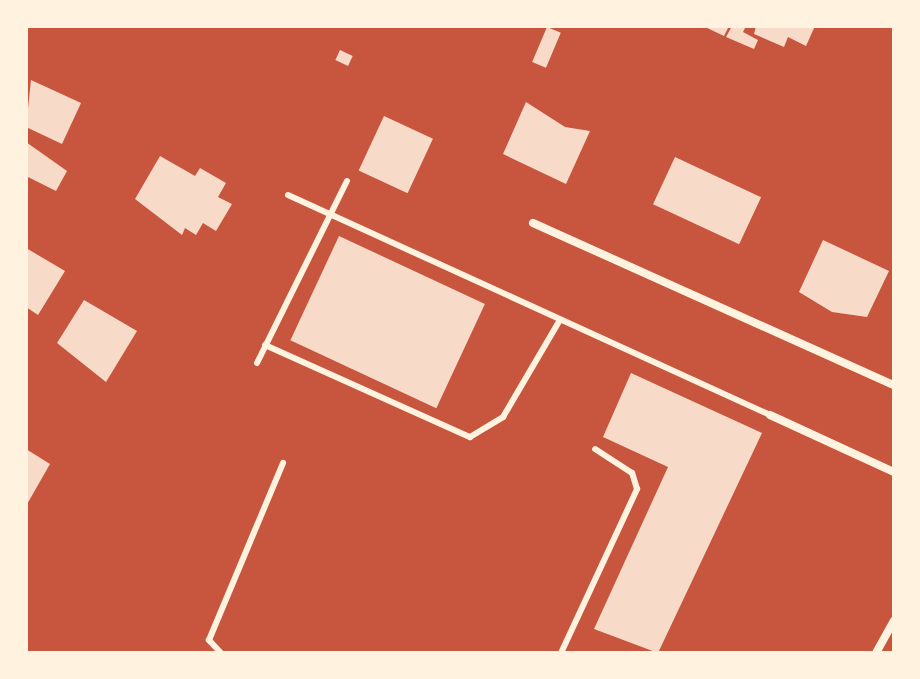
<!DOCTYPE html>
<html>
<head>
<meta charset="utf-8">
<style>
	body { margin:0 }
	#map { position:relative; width:920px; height:679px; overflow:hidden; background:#c8553d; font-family:Commissioner,sans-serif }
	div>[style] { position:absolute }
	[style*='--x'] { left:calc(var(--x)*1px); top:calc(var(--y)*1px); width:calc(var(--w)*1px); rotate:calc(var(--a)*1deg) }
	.building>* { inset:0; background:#f7dbc8; transform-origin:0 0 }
	.service>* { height:6px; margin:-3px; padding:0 3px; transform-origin:3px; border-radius:3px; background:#fff3e0 }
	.minor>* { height:8px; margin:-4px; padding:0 4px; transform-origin:4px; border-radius:4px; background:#fff3e0 }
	span { translate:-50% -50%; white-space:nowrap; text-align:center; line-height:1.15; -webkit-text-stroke:7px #fff3e0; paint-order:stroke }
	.frame { position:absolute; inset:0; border:28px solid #fff3e0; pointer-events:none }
</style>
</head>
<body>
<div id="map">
	<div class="building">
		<i style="clip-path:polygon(703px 26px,729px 26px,724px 36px)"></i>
		<i style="clip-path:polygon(732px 26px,746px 26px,743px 32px,758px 40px,754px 49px,726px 37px)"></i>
		<i style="clip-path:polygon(756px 26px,815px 26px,806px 46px,788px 37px,784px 47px,754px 34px)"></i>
		<i style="left:547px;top:27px;width:15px;height:38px;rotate:23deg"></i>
		<i style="left:340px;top:50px;width:14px;height:11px;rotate:25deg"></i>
		<i style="clip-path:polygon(31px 80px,81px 103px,62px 144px,26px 127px)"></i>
		<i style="clip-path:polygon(526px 102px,565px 127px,590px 131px,566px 184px,503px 154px)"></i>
		<i style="left:384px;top:116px;width:54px;height:60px;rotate:25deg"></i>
		<i style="clip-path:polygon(26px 142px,67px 171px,56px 191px,26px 176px)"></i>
		<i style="clip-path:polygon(160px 156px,195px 176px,200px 168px,226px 183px,218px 197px,232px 204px,216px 231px,203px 223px,196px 235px,185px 228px,182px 235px,135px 199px)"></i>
		<i style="left:675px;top:157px;width:95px;height:52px;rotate:25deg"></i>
		<i style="left:339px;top:236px;width:161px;height:115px;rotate:25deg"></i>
		<i style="clip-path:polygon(823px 240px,889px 271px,867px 317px,832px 312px,799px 292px)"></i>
		<i style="clip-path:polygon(26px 248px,65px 271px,38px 315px,26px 307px)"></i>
		<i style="clip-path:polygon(84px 300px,137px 331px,106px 382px,57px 343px)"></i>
		<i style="clip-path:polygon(631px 373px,762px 433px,658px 653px,594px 629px,668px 467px,603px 437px)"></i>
		<i style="clip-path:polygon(26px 449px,50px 464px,26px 506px)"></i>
	</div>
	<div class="service">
		<i style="--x:288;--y:195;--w:530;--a:24.53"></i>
		<i style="--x:265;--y:345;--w:225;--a:24.2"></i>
		<i style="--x:470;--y:437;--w:39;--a:-31"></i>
		<i style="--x:503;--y:417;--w:113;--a:-59.6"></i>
		<i style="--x:257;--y:363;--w:203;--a:-63.7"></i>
		<i style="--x:221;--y:653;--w:18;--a:-133"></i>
		<i style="--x:209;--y:640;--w:192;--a:-67.3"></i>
		<i style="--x:561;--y:653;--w:181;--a:-65.1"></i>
		<i style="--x:637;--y:489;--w:17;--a:-107"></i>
		<i style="--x:632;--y:473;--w:44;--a:-147"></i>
	</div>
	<div class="minor">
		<i style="--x:533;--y:223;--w:396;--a:24.2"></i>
		<i style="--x:770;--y:415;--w:136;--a:24.7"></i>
		<i style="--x:876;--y:653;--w:37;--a:-61"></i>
	</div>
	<div class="frame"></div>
</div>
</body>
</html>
